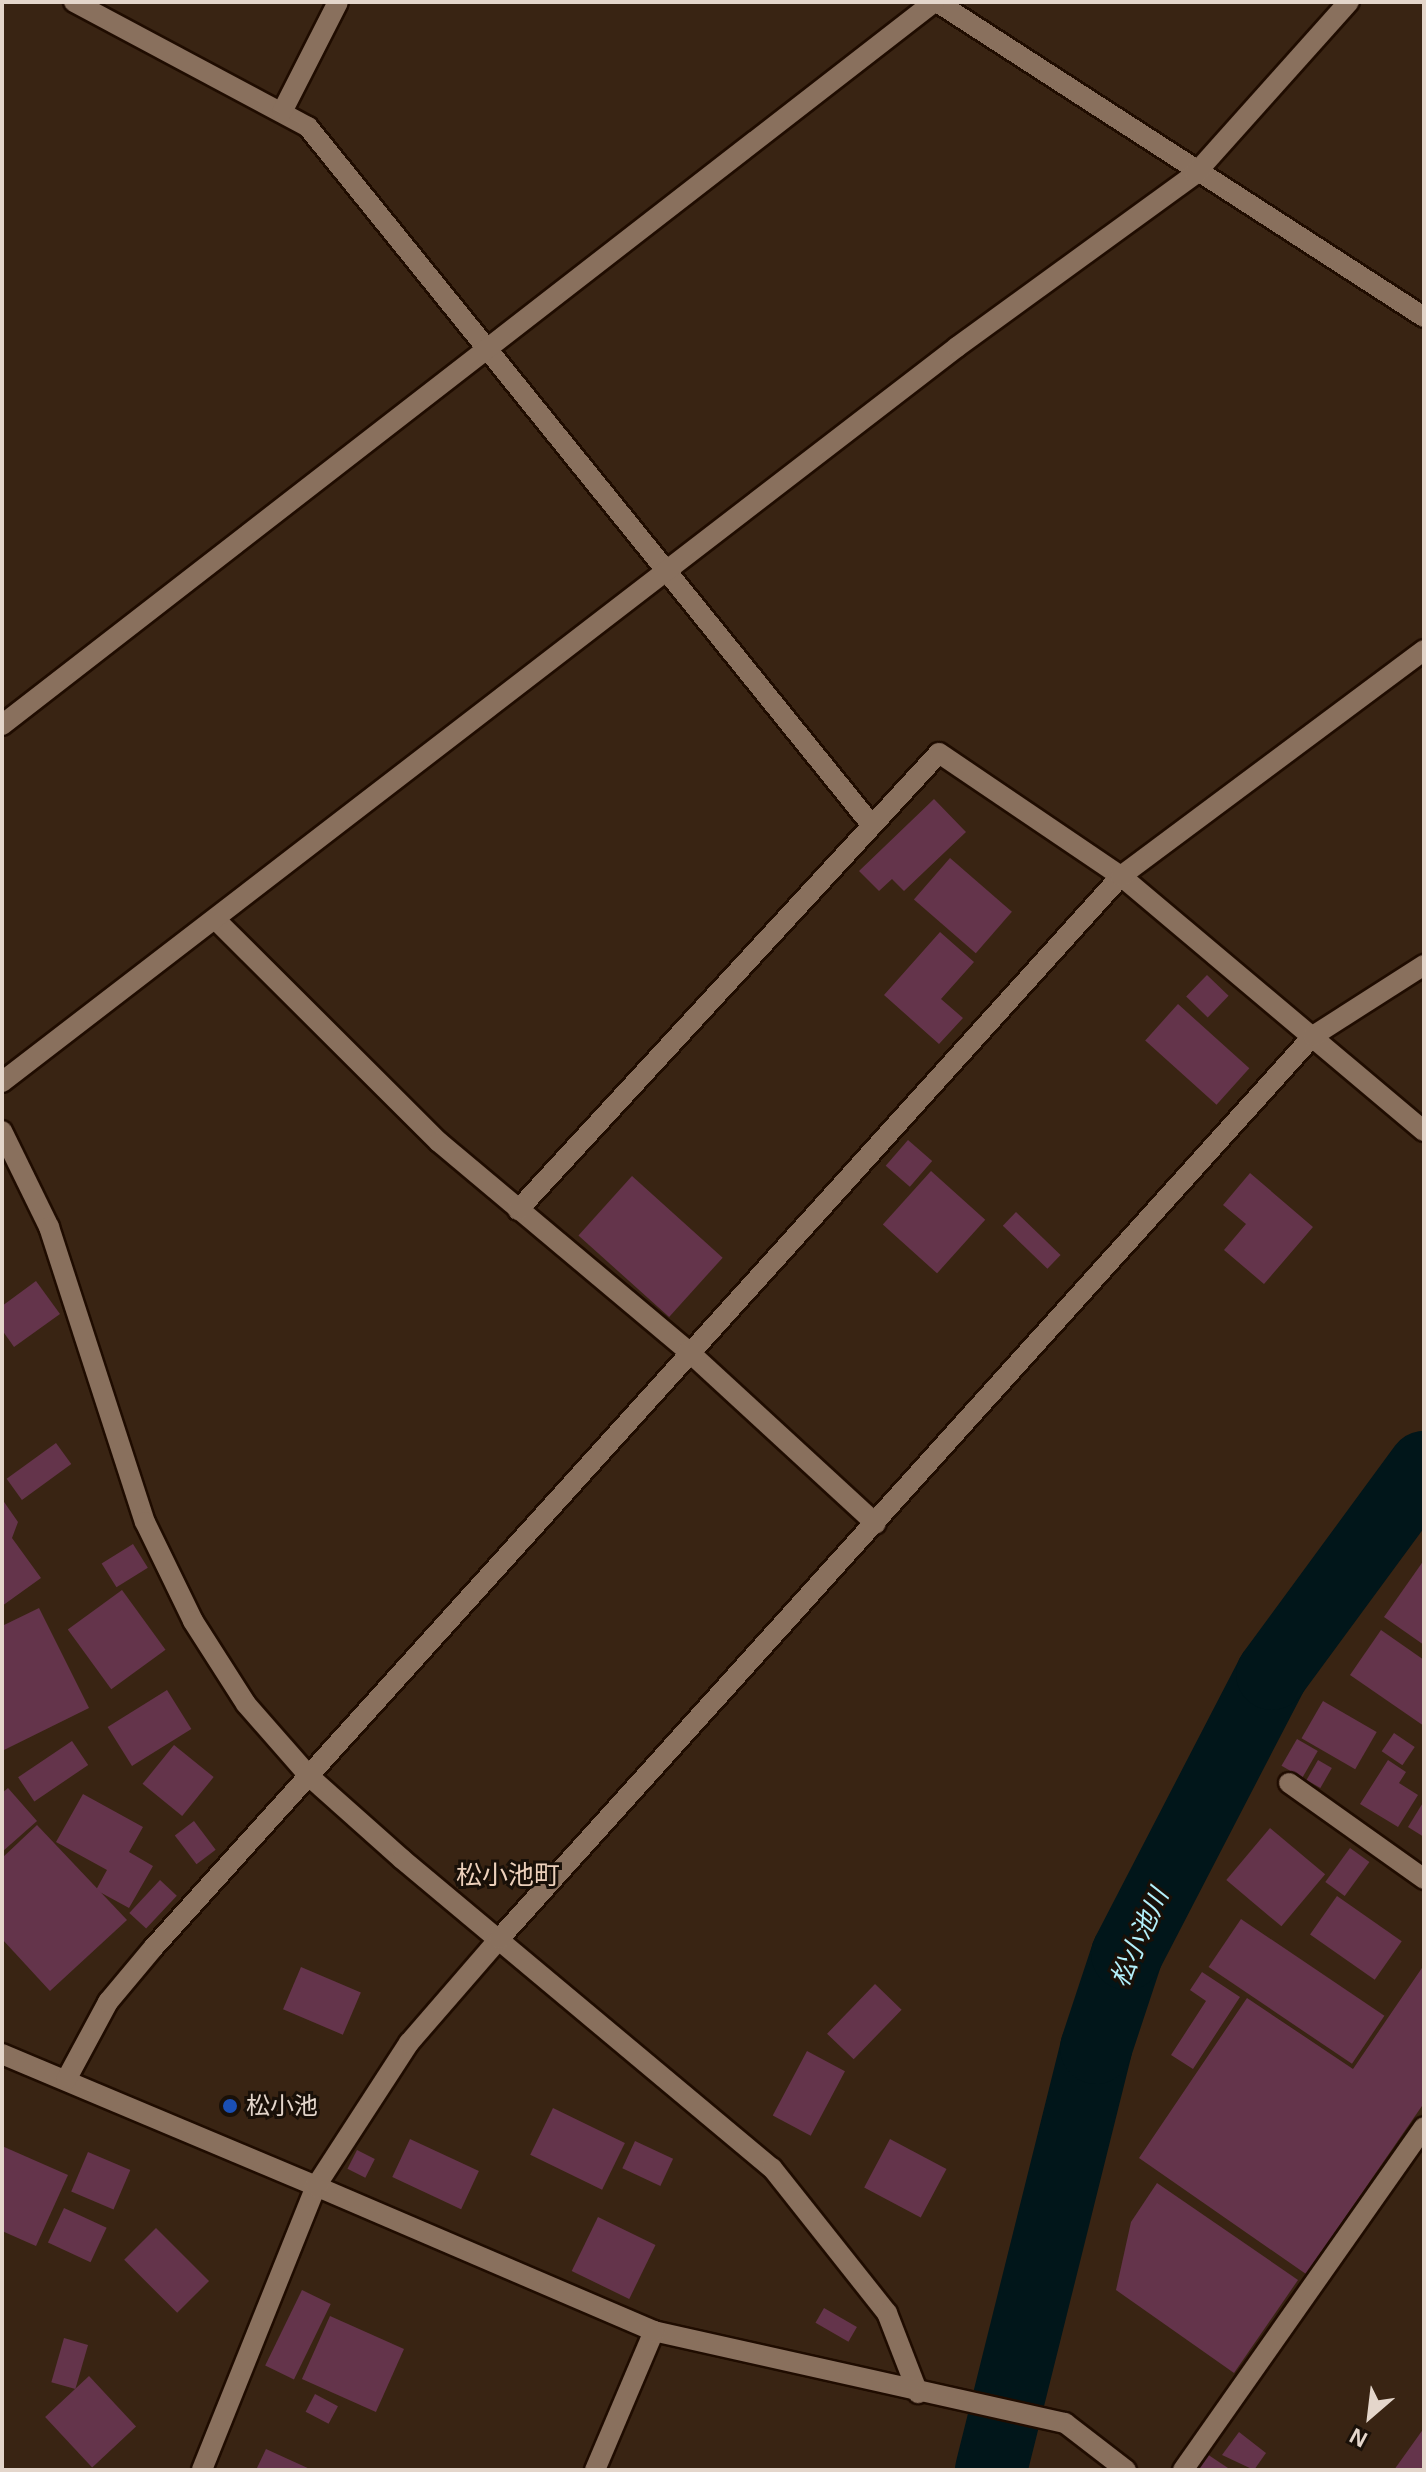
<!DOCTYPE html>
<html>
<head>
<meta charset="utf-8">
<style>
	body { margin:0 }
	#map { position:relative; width:1426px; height:2472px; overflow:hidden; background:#392413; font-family:Arial,"Noto Sans JP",sans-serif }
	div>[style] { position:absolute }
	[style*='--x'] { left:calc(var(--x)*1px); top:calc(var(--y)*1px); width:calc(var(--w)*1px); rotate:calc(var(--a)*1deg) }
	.river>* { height:72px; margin:-36px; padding:0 36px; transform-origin:36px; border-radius:36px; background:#01161a }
	.building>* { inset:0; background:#64344b; transform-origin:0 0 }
	.roads { filter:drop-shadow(2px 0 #1f0c00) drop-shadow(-2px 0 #1f0c00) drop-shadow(0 2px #1f0c00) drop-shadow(0 -2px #1f0c00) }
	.street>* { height:20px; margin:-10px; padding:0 10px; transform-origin:10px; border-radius:10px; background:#89705d }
	.dots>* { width:22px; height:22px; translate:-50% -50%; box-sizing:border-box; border:4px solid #191008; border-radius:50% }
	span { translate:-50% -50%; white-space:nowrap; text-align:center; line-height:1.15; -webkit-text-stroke:6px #191008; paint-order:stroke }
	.poi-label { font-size:24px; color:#e4d6cb }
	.left { translate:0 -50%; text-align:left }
	.neighbourhood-label { font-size:26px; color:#ecd0bb }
	.water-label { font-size:26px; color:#b3f0fb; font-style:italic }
	.frame { position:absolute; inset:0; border:4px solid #e4d6cb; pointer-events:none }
	.north { position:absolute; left:1330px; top:2376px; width:80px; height:80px; -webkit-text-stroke:6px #191008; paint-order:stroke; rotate:208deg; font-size:22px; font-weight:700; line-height:32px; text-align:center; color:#e4d6cb }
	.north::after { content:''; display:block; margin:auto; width:28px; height:36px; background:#e4d6cb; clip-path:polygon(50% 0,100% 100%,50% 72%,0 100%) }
</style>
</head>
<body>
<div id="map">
	<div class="river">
		<i style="--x:991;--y:2470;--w:435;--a:-76"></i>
		<i style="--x:1096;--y:2048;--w:99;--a:-71.7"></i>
		<i style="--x:1127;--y:1954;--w:315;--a:-62.6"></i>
		<i style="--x:1272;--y:1674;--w:257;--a:-53.7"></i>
	</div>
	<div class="building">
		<i style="clip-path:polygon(934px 799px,966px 832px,904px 891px,892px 879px,879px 891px,859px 871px)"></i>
		<i style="left:950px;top:858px;width:82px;height:55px;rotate:41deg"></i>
		<i style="clip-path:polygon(940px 932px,974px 962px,941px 999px,963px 1018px,939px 1044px,884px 995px)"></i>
		<i style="left:1207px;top:975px;width:30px;height:30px;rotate:44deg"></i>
		<i style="left:1178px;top:1004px;width:96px;height:49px;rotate:42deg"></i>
		<i style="left:908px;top:1140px;width:32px;height:34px;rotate:41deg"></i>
		<i style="left:931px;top:1171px;width:73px;height:72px;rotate:42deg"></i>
		<i style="clip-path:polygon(1250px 1173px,1313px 1227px,1264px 1284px,1224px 1250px,1246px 1224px,1223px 1205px)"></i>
		<i style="left:632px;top:1176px;width:122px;height:80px;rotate:42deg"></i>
		<i style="left:1016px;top:1212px;width:62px;height:19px;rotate:44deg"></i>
		<i style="clip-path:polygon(36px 1281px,60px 1314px,14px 1347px,2px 1330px,2px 1306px)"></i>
		<i style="left:56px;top:1443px;width:26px;height:61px;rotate:54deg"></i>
		<i style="clip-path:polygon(2px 1499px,18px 1522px,12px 1538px,41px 1578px,2px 1606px)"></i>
		<i style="left:133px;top:1544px;width:28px;height:37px;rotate:58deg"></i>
		<i style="clip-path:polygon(1424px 1560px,1424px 1645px,1384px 1617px)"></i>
		<i style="left:122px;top:1590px;width:74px;height:67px;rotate:54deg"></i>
		<i style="clip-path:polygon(39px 1608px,89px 1708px,2px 1751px,2px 1626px)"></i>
		<i style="clip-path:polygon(1381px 1630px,1424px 1660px,1424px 1726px,1350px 1675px)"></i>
		<i style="left:167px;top:1690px;width:46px;height:70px;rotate:58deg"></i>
		<i style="left:1323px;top:1701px;width:62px;height:43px;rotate:30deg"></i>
		<i style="left:1394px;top:1733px;width:25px;height:22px;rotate:34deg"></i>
		<i style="left:1297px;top:1739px;width:24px;height:31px;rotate:30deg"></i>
		<i style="left:72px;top:1741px;width:29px;height:65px;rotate:56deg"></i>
		<i style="left:174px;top:1745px;width:51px;height:50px;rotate:39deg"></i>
		<i style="left:1318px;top:1760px;width:16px;height:23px;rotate:30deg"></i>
		<i style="clip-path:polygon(1388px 1760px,1406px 1772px,1399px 1783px,1418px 1795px,1398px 1827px,1360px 1804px)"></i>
		<i style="clip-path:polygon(8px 1788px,37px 1821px,2px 1852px,2px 1793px)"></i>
		<i style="clip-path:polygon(83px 1794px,143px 1827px,129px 1852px,153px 1866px,129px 1908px,96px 1890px,107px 1870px,56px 1842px)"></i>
		<i style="clip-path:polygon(1424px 1801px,1424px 1837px,1408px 1827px)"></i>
		<i style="left:194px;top:1821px;width:36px;height:24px;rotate:53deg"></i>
		<i style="clip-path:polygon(37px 1825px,127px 1920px,50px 1991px,2px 1939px,2px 1858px)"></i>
		<i style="left:1270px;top:1828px;width:72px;height:68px;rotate:40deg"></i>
		<i style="left:1350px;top:1848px;width:24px;height:42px;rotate:36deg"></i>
		<i style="left:160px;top:1880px;width:23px;height:45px;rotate:43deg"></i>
		<i style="left:1337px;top:1896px;width:79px;height:47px;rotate:35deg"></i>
		<i style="left:1241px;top:1919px;width:173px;height:58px;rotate:34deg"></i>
		<i style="clip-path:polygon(1424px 1965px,1424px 2103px,1306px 2274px,1139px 2158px,1247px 1998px,1353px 2069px)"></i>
		<i style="left:301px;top:1967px;width:65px;height:46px;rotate:23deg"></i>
		<i style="clip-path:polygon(1202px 1972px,1240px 1997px,1193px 2069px,1171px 2055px,1206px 2001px,1190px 1990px)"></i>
		<i style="left:875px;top:1984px;width:37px;height:69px;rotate:44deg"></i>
		<i style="left:807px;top:2051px;width:43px;height:73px;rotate:28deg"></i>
		<i style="left:553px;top:2108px;width:80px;height:52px;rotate:26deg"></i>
		<i style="left:410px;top:2139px;width:76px;height:42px;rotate:25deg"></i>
		<i style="left:890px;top:2139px;width:64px;height:55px;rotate:28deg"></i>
		<i style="left:635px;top:2141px;width:42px;height:30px;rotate:25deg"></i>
		<i style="clip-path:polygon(2px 2146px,68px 2175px,36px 2246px,2px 2231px)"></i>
		<i style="left:357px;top:2150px;width:20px;height:21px;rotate:27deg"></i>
		<i style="left:88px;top:2152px;width:46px;height:43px;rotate:23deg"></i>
		<i style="clip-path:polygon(1157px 2183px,1298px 2280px,1234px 2373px,1116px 2290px,1131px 2222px)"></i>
		<i style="left:64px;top:2208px;width:47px;height:38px;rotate:25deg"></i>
		<i style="left:598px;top:2217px;width:64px;height:60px;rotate:26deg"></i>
		<i style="left:156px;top:2228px;width:75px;height:45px;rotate:45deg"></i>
		<i style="left:302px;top:2290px;width:32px;height:84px;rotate:26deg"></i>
		<i style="left:824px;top:2308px;width:38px;height:17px;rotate:30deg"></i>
		<i style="left:330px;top:2316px;width:81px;height:69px;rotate:24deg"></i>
		<i style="left:64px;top:2338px;width:25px;height:46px;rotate:16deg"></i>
		<i style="left:89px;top:2376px;width:69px;height:60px;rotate:47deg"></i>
		<i style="left:315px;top:2394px;width:26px;height:20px;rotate:28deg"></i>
		<i style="clip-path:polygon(1424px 2428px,1424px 2470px,1394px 2470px)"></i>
		<i style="clip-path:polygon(1239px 2432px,1266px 2453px,1254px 2470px,1222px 2455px)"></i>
		<i style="clip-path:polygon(266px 2449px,312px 2470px,256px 2470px)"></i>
		<i style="clip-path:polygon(1207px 2454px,1231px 2470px,1196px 2470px)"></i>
	</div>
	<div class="roads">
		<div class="street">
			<i style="--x:74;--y:2;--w:265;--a:28.1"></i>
			<i style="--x:308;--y:127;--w:895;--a:51.08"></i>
			<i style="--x:937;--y:2;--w:580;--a:32.9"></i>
			<i style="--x:282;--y:112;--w:123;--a:-63"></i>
			<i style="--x:2;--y:725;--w:1180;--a:-37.8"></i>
			<i style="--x:218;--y:922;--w:312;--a:44.9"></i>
			<i style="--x:439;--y:1142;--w:325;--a:40"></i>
			<i style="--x:688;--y:1351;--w:255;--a:42.6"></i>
			<i style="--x:2;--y:1082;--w:1205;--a:-37.58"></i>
			<i style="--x:957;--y:347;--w:294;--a:-36"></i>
			<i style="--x:1195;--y:174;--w:231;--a:-48.2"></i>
			<i style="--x:2;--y:1131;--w:107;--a:63.9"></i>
			<i style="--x:49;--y:1227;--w:310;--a:72"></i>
			<i style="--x:145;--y:1522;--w:110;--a:64.1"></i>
			<i style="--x:193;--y:1621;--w:98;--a:57.4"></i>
			<i style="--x:246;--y:1704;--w:97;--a:48.8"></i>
			<i style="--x:310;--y:1777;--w:123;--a:41.7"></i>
			<i style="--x:402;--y:1859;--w:482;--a:39.9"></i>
			<i style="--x:772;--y:2168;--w:185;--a:51.6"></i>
			<i style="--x:887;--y:2313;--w:86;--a:68.8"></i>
			<i style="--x:518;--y:1210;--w:621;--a:-47.35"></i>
			<i style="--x:939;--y:753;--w:220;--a:34.1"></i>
			<i style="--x:1121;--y:876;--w:396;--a:40.1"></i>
			<i style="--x:1289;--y:1783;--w:166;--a:35.4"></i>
			<i style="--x:2;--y:2054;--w:341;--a:22.8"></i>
			<i style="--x:316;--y:2186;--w:306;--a:111.9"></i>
			<i style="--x:66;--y:2080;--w:89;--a:-61.7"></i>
			<i style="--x:108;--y:2002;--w:72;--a:-50.1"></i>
			<i style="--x:154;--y:1947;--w:1443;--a:-47.92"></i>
			<i style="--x:1121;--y:876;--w:378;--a:-36.7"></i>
			<i style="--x:595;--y:2470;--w:151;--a:-67"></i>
			<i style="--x:1126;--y:2470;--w:77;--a:-142.4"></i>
			<i style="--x:1065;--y:2423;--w:421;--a:-167.4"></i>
			<i style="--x:654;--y:2331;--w:368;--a:-156.8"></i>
			<i style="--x:316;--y:2186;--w:171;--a:-57"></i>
			<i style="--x:409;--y:2043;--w:138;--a:-49.1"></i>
			<i style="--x:499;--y:1939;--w:1216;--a:-47.97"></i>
			<i style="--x:1313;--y:1036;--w:132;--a:-32.6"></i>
			<i style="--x:1183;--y:2470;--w:419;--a:-54.9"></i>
		</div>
	</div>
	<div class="dots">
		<i style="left:230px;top:2106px;background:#1a4fb4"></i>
	</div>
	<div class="poi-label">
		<span class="left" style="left:246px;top:2106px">松小池</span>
	</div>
	<div class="neighbourhood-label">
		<span style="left:508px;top:1876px">松小池町</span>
	</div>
	<div class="water-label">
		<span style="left:1140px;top:1938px;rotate:-66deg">松小池川</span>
	</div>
	<div class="frame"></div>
	<div class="north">N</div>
</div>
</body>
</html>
